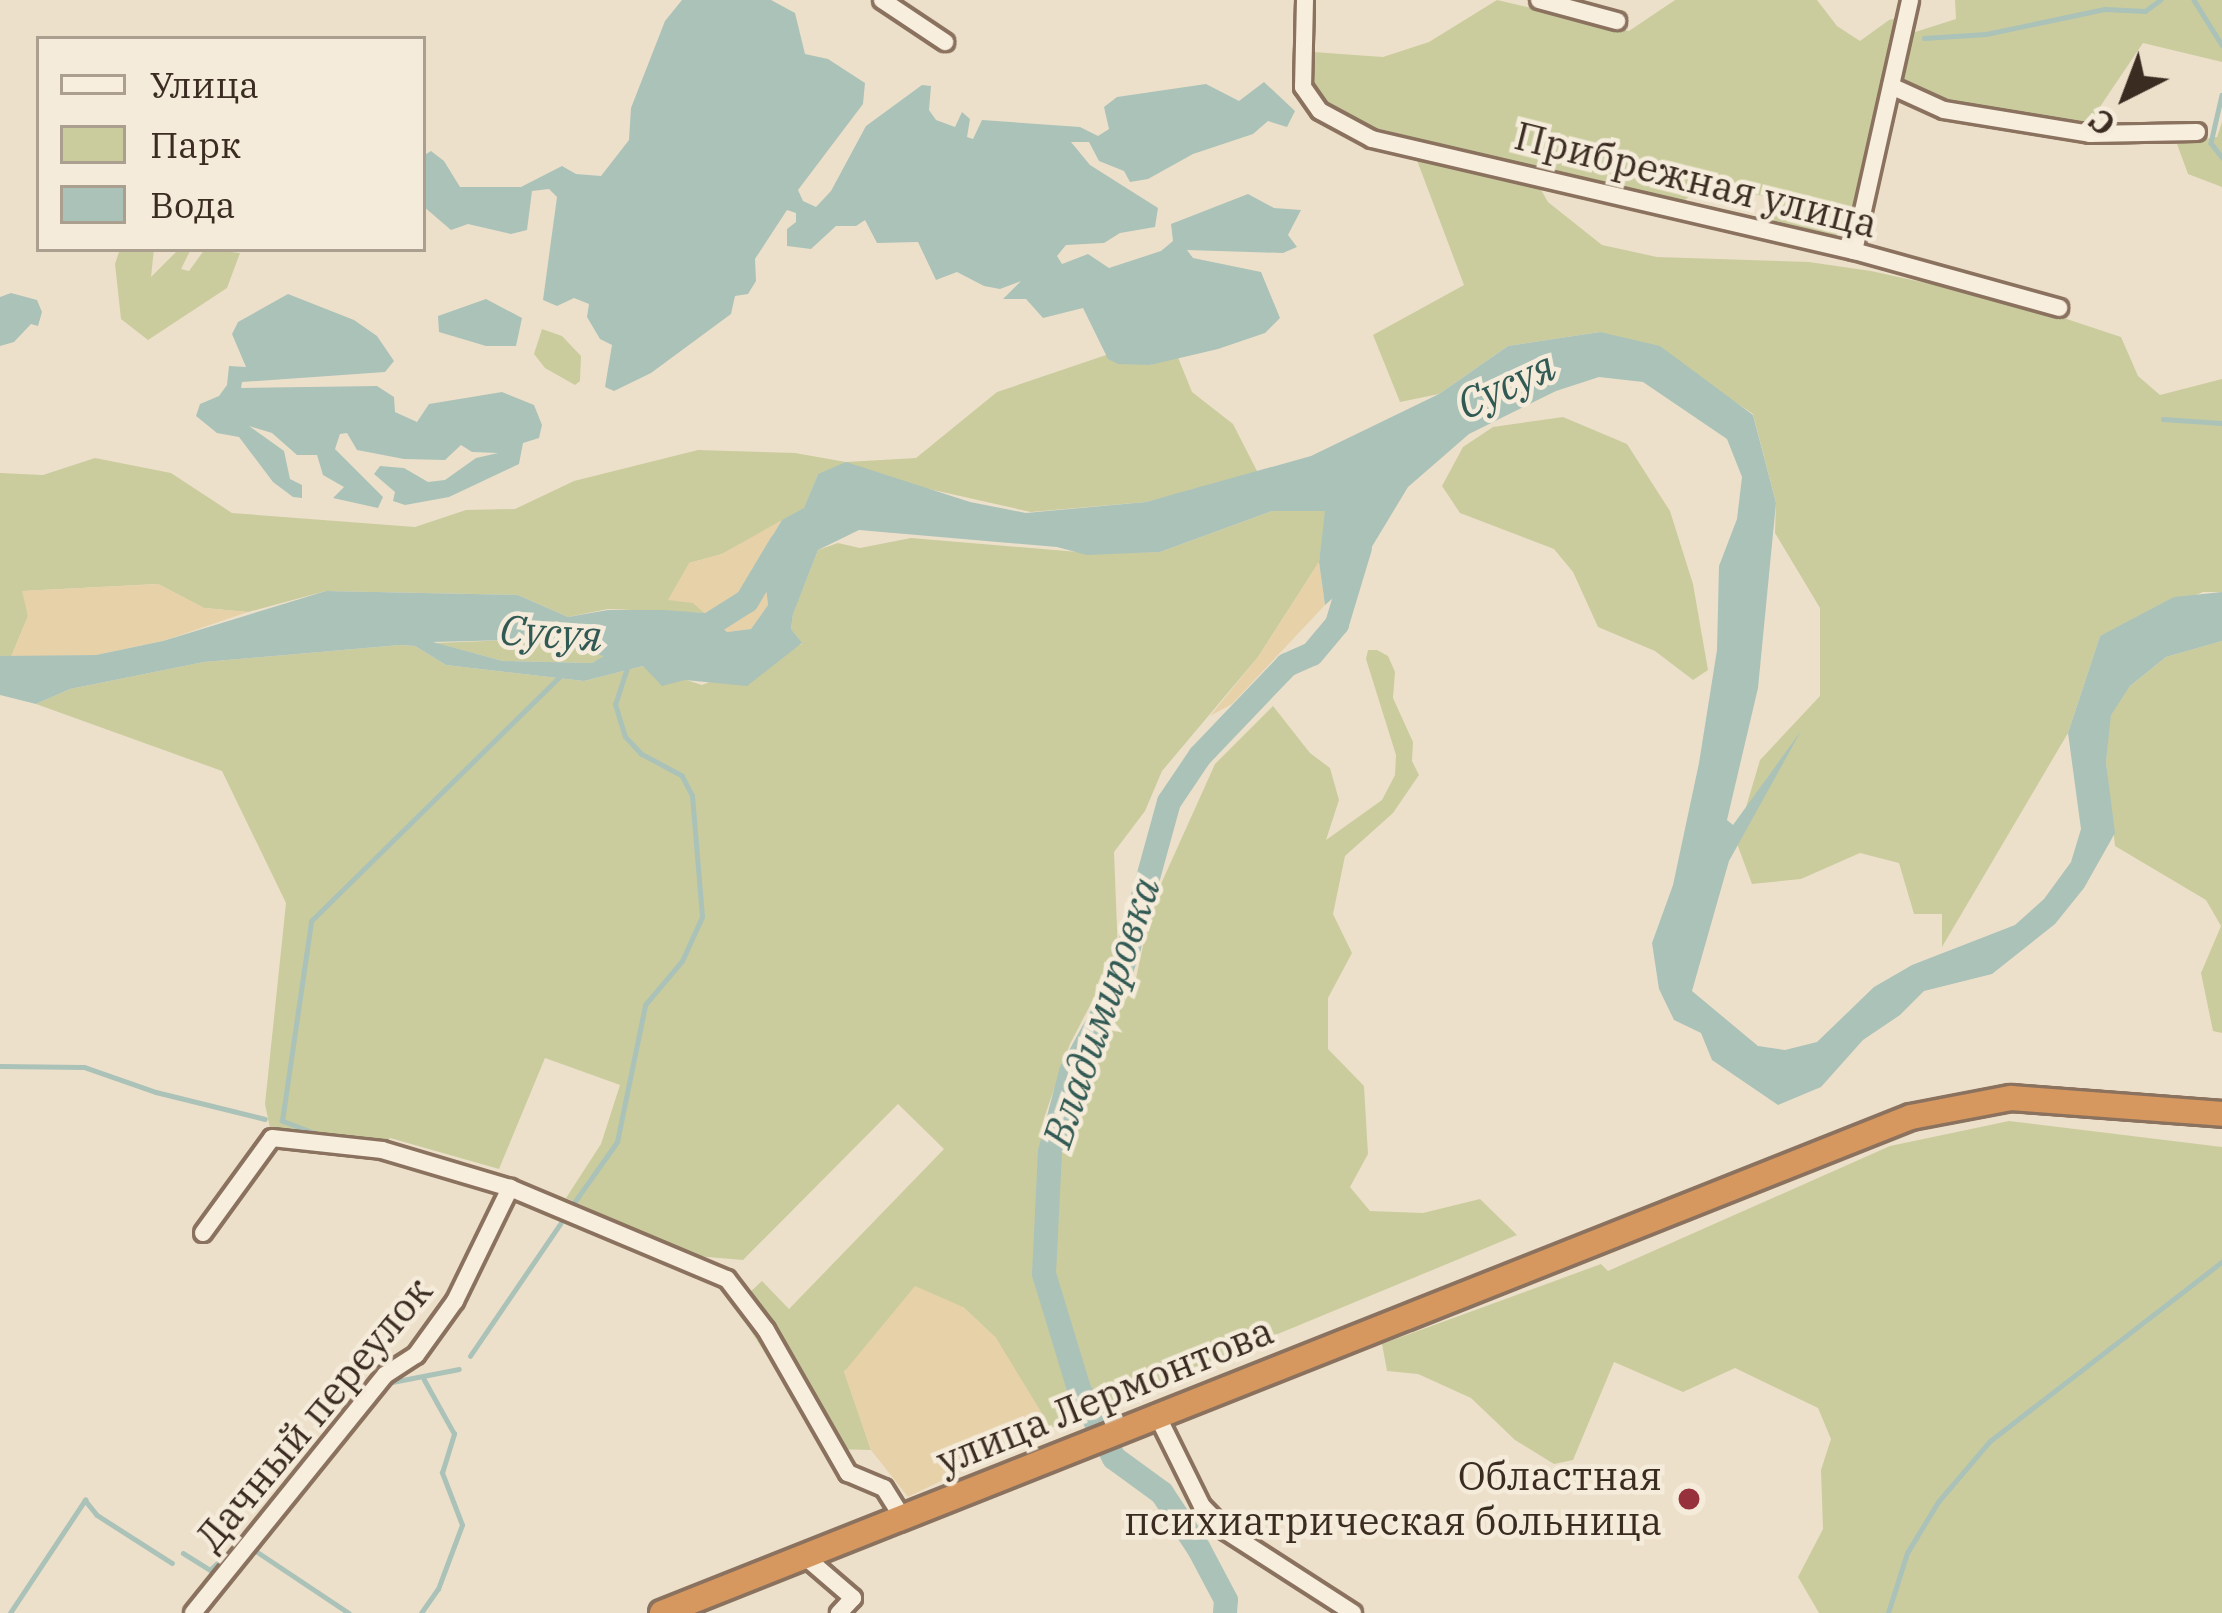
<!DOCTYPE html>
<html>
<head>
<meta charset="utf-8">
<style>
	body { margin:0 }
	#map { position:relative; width:2222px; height:1613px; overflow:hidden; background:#ede0ca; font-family:"IBM Plex Serif",serif }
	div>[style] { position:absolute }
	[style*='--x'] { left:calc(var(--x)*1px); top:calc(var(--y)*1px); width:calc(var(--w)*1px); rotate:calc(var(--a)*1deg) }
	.green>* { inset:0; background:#cacc9e }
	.sand>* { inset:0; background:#e7d1a9 }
	.water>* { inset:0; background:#abc2b9 }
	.stream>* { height:4.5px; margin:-2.25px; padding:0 2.25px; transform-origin:2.25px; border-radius:2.25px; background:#abc2b9 }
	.river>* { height:24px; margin:-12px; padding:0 12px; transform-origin:12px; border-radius:12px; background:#abc2b9 }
	.roads { filter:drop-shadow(3px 0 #8a725f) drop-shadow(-3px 0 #8a725f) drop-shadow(0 3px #8a725f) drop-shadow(0 -3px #8a725f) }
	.minor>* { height:16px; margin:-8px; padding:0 8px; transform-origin:8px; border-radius:8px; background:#f8eede }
	.highway>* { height:24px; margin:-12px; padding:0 12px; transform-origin:12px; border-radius:12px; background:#d79860 }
	.dots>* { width:33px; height:33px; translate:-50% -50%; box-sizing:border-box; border:6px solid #f5ebda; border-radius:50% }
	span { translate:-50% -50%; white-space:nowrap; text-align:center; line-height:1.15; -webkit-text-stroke:9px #f5ebda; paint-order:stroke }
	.street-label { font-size:39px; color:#3b2c22 }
	.poi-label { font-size:39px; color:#3b2c22 }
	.right { translate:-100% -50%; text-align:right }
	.water-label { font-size:42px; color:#325a54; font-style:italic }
	.legend { position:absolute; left:36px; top:36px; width:390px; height:216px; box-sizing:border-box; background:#f5ebda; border:3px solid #ab9f90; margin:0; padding:15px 21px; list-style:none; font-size:36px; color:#3b2c22 }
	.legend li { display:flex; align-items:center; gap:24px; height:60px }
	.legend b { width:60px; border:3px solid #ab9f90 }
	.north { position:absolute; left:2066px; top:36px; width:120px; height:120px; -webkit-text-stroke:9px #f5ebda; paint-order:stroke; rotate:222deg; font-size:33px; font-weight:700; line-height:48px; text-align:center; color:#3b2c22 }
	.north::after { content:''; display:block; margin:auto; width:42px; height:54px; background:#3b2c22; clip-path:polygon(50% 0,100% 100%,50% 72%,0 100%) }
</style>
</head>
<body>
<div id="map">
	<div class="green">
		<i style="clip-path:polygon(1497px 0,1629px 31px,1675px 0,1817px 0,1837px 26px,1860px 41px,1889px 20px,1902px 17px,1854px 215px,1831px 241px,1776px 227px,1767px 197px,1703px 183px,1681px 204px,1372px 127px,1326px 105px,1314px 91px,1313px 52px,1383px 57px,1429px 42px)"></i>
		<i style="clip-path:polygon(1955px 0,2222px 0,2222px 62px,2143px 43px,2087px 126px,1962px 107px,1901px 78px,1912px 33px,1956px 19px)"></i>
		<i style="clip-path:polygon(2222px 122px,2222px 187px,2188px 174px,2177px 144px,2217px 137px)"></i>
		<i style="clip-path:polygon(1415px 155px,1536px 181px,1548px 202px,1602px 245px,1657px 257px,1809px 262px,1871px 271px,2018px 303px,2121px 337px,2138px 376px,2160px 395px,2222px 379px,2222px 592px,2203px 592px,2100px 636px,2068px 733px,1942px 947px,1942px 914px,1914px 914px,1899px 863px,1860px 853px,1801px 879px,1752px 884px,1736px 841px,1760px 760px,1820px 696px,1820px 608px,1775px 533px,1776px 503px,1753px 414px,1707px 383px,1600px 332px,1508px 346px,1439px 394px,1400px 402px,1373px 335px,1464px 285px)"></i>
		<i style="clip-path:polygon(120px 249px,154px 249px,151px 277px,179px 249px,191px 249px,181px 269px,189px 271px,205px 249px,240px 253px,227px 288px,148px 340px,121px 319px,115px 264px)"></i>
		<i style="clip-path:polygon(542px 329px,562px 336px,581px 356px,580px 381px,575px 385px,545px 368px,534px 354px)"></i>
		<i style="clip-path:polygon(1109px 354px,1150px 365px,1177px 355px,1192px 392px,1233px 424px,1258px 473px,1146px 502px,1031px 512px,911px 485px,818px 474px,804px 509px,722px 554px,689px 563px,692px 602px,705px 613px,608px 609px,568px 617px,518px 595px,326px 591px,248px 612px,204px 608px,158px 584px,23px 591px,28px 616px,11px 657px,0 656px,0 473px,43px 475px,95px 458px,171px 473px,232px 513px,415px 527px,466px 510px,515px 509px,574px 481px,698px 450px,795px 453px,846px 462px,916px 458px,997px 392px)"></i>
		<i style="clip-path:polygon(1563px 417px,1627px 444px,1670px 511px,1693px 584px,1708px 670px,1693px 680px,1655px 651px,1598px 627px,1573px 572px,1554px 549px,1460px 513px,1442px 486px,1463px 447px,1493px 427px)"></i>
		<i style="clip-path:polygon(1272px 511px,1326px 511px,1319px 562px,1258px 657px,1162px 771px,1145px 811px,1114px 852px,1118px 952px,1070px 1044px,1044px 1118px,1039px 1180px,1088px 1068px,1135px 983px,1152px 904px,1215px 764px,1273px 706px,1310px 753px,1330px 768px,1339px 800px,1326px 840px,1382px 800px,1395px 775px,1396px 755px,1366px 659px,1368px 650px,1377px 650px,1388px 656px,1395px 672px,1393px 698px,1413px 742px,1412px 761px,1419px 775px,1393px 813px,1345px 856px,1333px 914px,1352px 953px,1328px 998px,1328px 1049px,1364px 1086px,1368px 1154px,1350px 1187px,1370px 1211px,1423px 1213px,1480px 1199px,1517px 1235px,1051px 1428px,1043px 1423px,996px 1338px,963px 1307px,844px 1371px,871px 1450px,826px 1449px,735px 1306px,762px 1281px,789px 1309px,944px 1149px,898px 1104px,743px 1260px,696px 1256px,566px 1198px,601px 1144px,620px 1085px,545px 1058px,499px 1169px,390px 1138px,382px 1150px,272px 1138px,265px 1104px,286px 903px,222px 771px,36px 704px,70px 689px,204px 662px,400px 645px,415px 646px,446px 665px,584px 681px,643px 666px,702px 685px,802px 644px,791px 629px,793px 613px,818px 550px,838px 543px,860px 548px,911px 538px,1091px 553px,1160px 552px)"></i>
		<i style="clip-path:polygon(510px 640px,573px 649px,606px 656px,592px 663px,503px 661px,436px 643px)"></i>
		<i style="clip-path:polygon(2222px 641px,2222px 1033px,2213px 1031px,2201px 973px,2221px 926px,2206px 900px,2115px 846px,2106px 762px,2110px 715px,2130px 686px,2166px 657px)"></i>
		<i style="clip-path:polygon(2009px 1121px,2222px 1147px,2222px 1613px,1819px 1613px,1798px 1577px,1823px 1529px,1821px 1470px,1831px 1439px,1818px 1408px,1735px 1368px,1683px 1392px,1614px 1362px,1573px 1460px,1554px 1464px,1515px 1440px,1471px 1398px,1418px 1374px,1387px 1371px,1382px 1344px,1601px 1264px,1608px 1271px,1890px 1146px)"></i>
	</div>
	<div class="sand">
		<i style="clip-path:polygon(782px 520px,762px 553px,768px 605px,751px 629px,727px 632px,693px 603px,668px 600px,689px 563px,722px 554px)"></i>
		<i style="clip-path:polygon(1319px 562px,1325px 605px,1232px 704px,1210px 716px,1258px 657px)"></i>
		<i style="clip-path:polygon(158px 584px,204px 608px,248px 612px,163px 641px,96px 655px,11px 657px,28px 616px,22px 591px)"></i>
		<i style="clip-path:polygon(915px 1286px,963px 1307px,996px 1338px,1051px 1428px,908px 1497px,871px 1450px,844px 1372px)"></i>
	</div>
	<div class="water">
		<i style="clip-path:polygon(682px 0,771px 0,795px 13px,805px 54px,828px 59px,865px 83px,863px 104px,798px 190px,803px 201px,816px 207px,831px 191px,866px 126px,922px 85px,931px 86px,929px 110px,936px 120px,955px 127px,962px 112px,970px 119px,967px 137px,973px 139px,982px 120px,1080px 127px,1098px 136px,1109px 129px,1104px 107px,1117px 97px,1206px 84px,1239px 101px,1264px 82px,1295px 111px,1287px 127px,1268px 121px,1253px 134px,1193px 154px,1148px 179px,1130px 182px,1124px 171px,1099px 161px,1089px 142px,1071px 142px,1090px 165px,1158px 208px,1155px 227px,1120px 233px,1104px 243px,1066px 245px,1057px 256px,1062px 264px,1088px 254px,1109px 268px,1161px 251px,1173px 241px,1171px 224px,1248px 194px,1274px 208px,1301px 210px,1288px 235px,1297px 247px,1283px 253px,1187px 250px,1193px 258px,1261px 272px,1280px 318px,1265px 333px,1218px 349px,1150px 365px,1118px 364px,1108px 359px,1083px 308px,1043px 318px,1026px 299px,1003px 299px,1021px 281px,1000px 289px,984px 286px,957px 272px,936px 280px,918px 242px,877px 243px,865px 220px,856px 226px,836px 226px,811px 249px,787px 246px,787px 229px,796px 222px,796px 213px,787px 210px,755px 259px,756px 281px,748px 294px,735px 296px,731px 314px,651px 373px,614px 391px,605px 387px,612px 345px,600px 339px,587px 317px,589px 304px,574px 298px,557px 306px,543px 300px,557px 197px,549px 189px,532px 191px,527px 230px,511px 234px,468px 224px,451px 230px,423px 206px,423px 156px,431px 151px,444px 161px,460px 187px,521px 187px,562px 166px,576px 174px,601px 176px,629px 140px,631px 108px,665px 21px)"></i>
		<i style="clip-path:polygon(11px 293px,37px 300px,42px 312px,38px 326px,31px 324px,14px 342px,0 346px,0 297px)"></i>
		<i style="clip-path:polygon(288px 294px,354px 320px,377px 336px,394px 361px,385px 372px,242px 382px,241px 388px,377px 386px,394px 397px,395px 412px,417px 422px,429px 404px,502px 392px,534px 405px,542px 425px,539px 438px,523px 443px,519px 464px,449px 497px,405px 505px,393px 501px,395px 492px,374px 474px,380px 466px,404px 468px,428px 482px,445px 480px,476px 458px,498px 453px,472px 452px,461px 445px,445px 460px,404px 459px,357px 450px,347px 433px,340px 434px,335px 449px,383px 497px,378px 508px,333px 498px,344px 487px,323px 475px,317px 455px,297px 455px,272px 433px,249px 426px,284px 451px,290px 479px,302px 485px,302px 498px,293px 497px,273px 482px,239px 437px,217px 433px,196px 416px,200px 404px,219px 396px,227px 385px,229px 366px,246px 367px,232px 334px,238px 322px)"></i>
		<i style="clip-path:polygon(486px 299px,522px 318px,516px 346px,486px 346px,439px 332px,438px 316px)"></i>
		<i style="clip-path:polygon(evenodd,1600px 332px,1660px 346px,1753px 415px,1776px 503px,1758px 688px,1727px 820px,1733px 825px,1801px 731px,1729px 861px,1692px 991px,1758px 1046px,1785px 1050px,1817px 1042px,1874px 987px,1912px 965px,2015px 925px,2044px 899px,2071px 862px,2081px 829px,2068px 733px,2100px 636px,2174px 597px,2222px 592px,2222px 641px,2166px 657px,2130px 686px,2111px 715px,2106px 762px,2115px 833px,2084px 888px,2055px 924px,1992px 974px,1924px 991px,1900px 1015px,1863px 1040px,1821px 1087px,1778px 1105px,1712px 1060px,1701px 1033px,1674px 1020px,1659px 989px,1652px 943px,1673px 885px,1699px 763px,1717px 650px,1719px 566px,1737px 519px,1742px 477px,1727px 439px,1643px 382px,1599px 377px,1556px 391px,1469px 434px,1408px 487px,1350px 583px,1325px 605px,1319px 562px,1325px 511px,1272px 511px,1160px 552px,1087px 555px,1057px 547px,859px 530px,818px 550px,793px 614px,791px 629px,802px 643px,747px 686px,685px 680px,662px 686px,643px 666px,584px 681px,446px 665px,415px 646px,400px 645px,204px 662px,70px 689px,36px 704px,0 695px,0 656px,96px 655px,163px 641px,326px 591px,518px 595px,568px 617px,608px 610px,664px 610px,705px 613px,727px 632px,751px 629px,768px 605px,762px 553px,782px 520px,804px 508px,818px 474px,846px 462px,970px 502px,1026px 513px,1146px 502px,1311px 456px,1439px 394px,1508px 346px,1600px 332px,510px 640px,573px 649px,604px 656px,592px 663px,503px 661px,433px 642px,510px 640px)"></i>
	</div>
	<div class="stream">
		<i style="--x:2194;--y:0;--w:53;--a:58.1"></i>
		<i style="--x:1924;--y:38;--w:62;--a:-3.7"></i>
		<i style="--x:1986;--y:34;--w:122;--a:-11.9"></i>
		<i style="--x:2105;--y:9;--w:40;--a:2.9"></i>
		<i style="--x:2145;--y:11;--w:19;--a:-36"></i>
		<i style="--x:2222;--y:95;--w:49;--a:102.9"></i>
		<i style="--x:2211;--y:143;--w:18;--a:52"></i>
		<i style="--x:2163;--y:419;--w:59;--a:3.9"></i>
		<i style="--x:0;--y:1066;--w:84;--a:0.7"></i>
		<i style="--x:84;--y:1067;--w:76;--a:19.1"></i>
		<i style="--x:156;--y:1092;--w:112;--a:13.9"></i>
		<i style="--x:321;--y:1136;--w:42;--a:-159"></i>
		<i style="--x:282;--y:1121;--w:202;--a:-81.7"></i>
		<i style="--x:311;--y:921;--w:351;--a:-44.5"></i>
		<i style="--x:571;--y:1207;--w:80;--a:-54.7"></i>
		<i style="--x:617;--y:1142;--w:140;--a:-78.4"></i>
		<i style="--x:645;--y:1005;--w:57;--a:-49.9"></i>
		<i style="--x:682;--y:961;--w:48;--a:-65.6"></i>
		<i style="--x:702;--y:917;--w:121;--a:-94.7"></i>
		<i style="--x:692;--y:796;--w:22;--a:-117"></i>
		<i style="--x:682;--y:776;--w:47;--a:-151.8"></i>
		<i style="--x:641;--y:754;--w:23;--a:-133"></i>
		<i style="--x:625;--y:737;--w:34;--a:-107"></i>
		<i style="--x:615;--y:705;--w:38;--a:-72"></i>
		<i style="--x:470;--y:1356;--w:160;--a:-55.7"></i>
		<i style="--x:387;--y:1383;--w:73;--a:-11"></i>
		<i style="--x:321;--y:1441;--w:80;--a:-51.6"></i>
		<i style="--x:253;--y:1549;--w:115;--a:33.7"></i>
		<i style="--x:183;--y:1553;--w:32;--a:32"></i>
		<i style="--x:210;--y:1570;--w:34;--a:-43"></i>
		<i style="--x:10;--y:1613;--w:136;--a:-56.4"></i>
		<i style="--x:85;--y:1500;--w:19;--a:51"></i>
		<i style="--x:97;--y:1515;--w:89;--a:32.6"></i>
		<i style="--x:421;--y:1613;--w:29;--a:-55"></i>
		<i style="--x:438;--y:1589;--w:68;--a:-69.4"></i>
		<i style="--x:462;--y:1525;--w:56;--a:-111"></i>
		<i style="--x:442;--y:1473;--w:41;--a:-72.9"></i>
		<i style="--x:454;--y:1434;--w:62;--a:-119.1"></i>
		<i style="--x:1888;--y:1613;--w:63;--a:-72.4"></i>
		<i style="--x:1907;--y:1553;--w:60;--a:-58.7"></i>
		<i style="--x:1938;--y:1502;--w:80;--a:-49.6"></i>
		<i style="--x:1990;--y:1441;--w:293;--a:-37.7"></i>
	</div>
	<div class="river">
		<i style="--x:690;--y:637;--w:67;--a:-32.3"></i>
		<i style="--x:747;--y:601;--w:66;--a:-59.2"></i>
		<i style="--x:1225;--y:1613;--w:13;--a:-86"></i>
		<i style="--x:1226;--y:1600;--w:58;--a:-117.9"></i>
		<i style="--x:1199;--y:1549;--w:67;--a:-123.5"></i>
		<i style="--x:1162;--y:1493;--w:59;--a:-143.9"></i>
		<i style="--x:1114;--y:1458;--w:77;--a:-116.9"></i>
		<i style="--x:1079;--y:1389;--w:120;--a:-106.9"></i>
		<i style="--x:1044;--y:1274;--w:122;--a:-87.2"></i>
		<i style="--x:1050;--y:1152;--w:83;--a:-75.3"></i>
		<i style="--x:1071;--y:1072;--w:90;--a:-61.4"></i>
		<i style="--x:1114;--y:993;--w:48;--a:-71.9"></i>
		<i style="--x:1129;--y:947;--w:150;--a:-74.6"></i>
		<i style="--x:1169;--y:802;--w:55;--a:-56"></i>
		<i style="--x:1200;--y:756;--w:126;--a:-46.3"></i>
		<i style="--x:1287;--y:665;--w:27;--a:-24"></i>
		<i style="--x:1312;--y:654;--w:39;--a:-50"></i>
		<i style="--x:1337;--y:624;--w:79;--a:-73.2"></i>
	</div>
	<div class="roads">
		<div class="minor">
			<i style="--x:882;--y:0;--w:76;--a:33.7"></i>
			<i style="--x:1305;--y:0;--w:87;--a:91.3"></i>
			<i style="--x:1303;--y:87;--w:29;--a:55"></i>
			<i style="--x:1320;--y:111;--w:59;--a:28.3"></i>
			<i style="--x:1372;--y:139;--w:495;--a:13.1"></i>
			<i style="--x:1854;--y:251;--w:213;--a:15.5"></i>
			<i style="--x:1539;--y:0;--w:81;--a:15.1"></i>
			<i style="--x:1891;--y:86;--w:58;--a:24.4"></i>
			<i style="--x:1944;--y:110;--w:148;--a:9.3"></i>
			<i style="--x:2090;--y:134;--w:107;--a:-1.1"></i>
			<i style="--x:1854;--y:251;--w:257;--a:-77.4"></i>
			<i style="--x:203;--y:1233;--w:117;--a:-54"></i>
			<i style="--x:272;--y:1138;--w:111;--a:6.2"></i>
			<i style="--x:382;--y:1150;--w:134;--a:16.5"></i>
			<i style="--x:510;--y:1188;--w:235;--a:22.8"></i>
			<i style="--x:727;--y:1279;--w:64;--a:52.6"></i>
			<i style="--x:766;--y:1330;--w:165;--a:60.2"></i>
			<i style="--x:848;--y:1473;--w:39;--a:23"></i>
			<i style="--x:884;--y:1488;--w:34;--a:58"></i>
			<i style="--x:1156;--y:1413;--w:104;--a:63.7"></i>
			<i style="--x:1202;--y:1506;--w:35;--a:46"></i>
			<i style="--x:1226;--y:1531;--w:151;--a:32.8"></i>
			<i style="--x:803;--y:1555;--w:66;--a:40.7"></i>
			<i style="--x:853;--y:1598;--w:21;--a:133"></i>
			<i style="--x:193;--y:1613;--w:306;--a:-51.1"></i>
			<i style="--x:385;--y:1375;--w:37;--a:-33"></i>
			<i style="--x:416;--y:1355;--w:67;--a:-54.2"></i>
			<i style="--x:455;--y:1301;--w:126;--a:-64"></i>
		</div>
		<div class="highway">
			<i style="--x:662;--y:1613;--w:1344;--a:-21.66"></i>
			<i style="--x:1911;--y:1117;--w:102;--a:-10.8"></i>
			<i style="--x:2011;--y:1098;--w:212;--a:4.3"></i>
		</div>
	</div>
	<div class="dots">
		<i style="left:1689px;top:1499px;background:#97313b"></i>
	</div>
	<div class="street-label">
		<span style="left:1696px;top:180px;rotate:14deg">Прибрежная улица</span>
		<span style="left:1105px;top:1396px;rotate:-22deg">улица Лермонтова</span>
		<span style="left:314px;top:1414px;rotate:-50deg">Дачный переулок</span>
	</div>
	<div class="poi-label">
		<span class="right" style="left:1662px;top:1499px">Областная<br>психиатрическая больница</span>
	</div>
	<div class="water-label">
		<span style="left:1506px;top:385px;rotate:-25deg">Сусуя</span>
		<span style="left:551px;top:633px;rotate:4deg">Сусуя</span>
		<span style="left:1101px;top:1012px;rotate:-71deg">Владимировка</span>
	</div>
	<ul class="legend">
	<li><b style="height:15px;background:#f8eede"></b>Улица</li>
	<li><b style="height:33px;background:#cacc9e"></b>Парк</li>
	<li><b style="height:33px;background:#abc2b9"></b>Вода</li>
	</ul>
	<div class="north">С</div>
</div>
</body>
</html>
